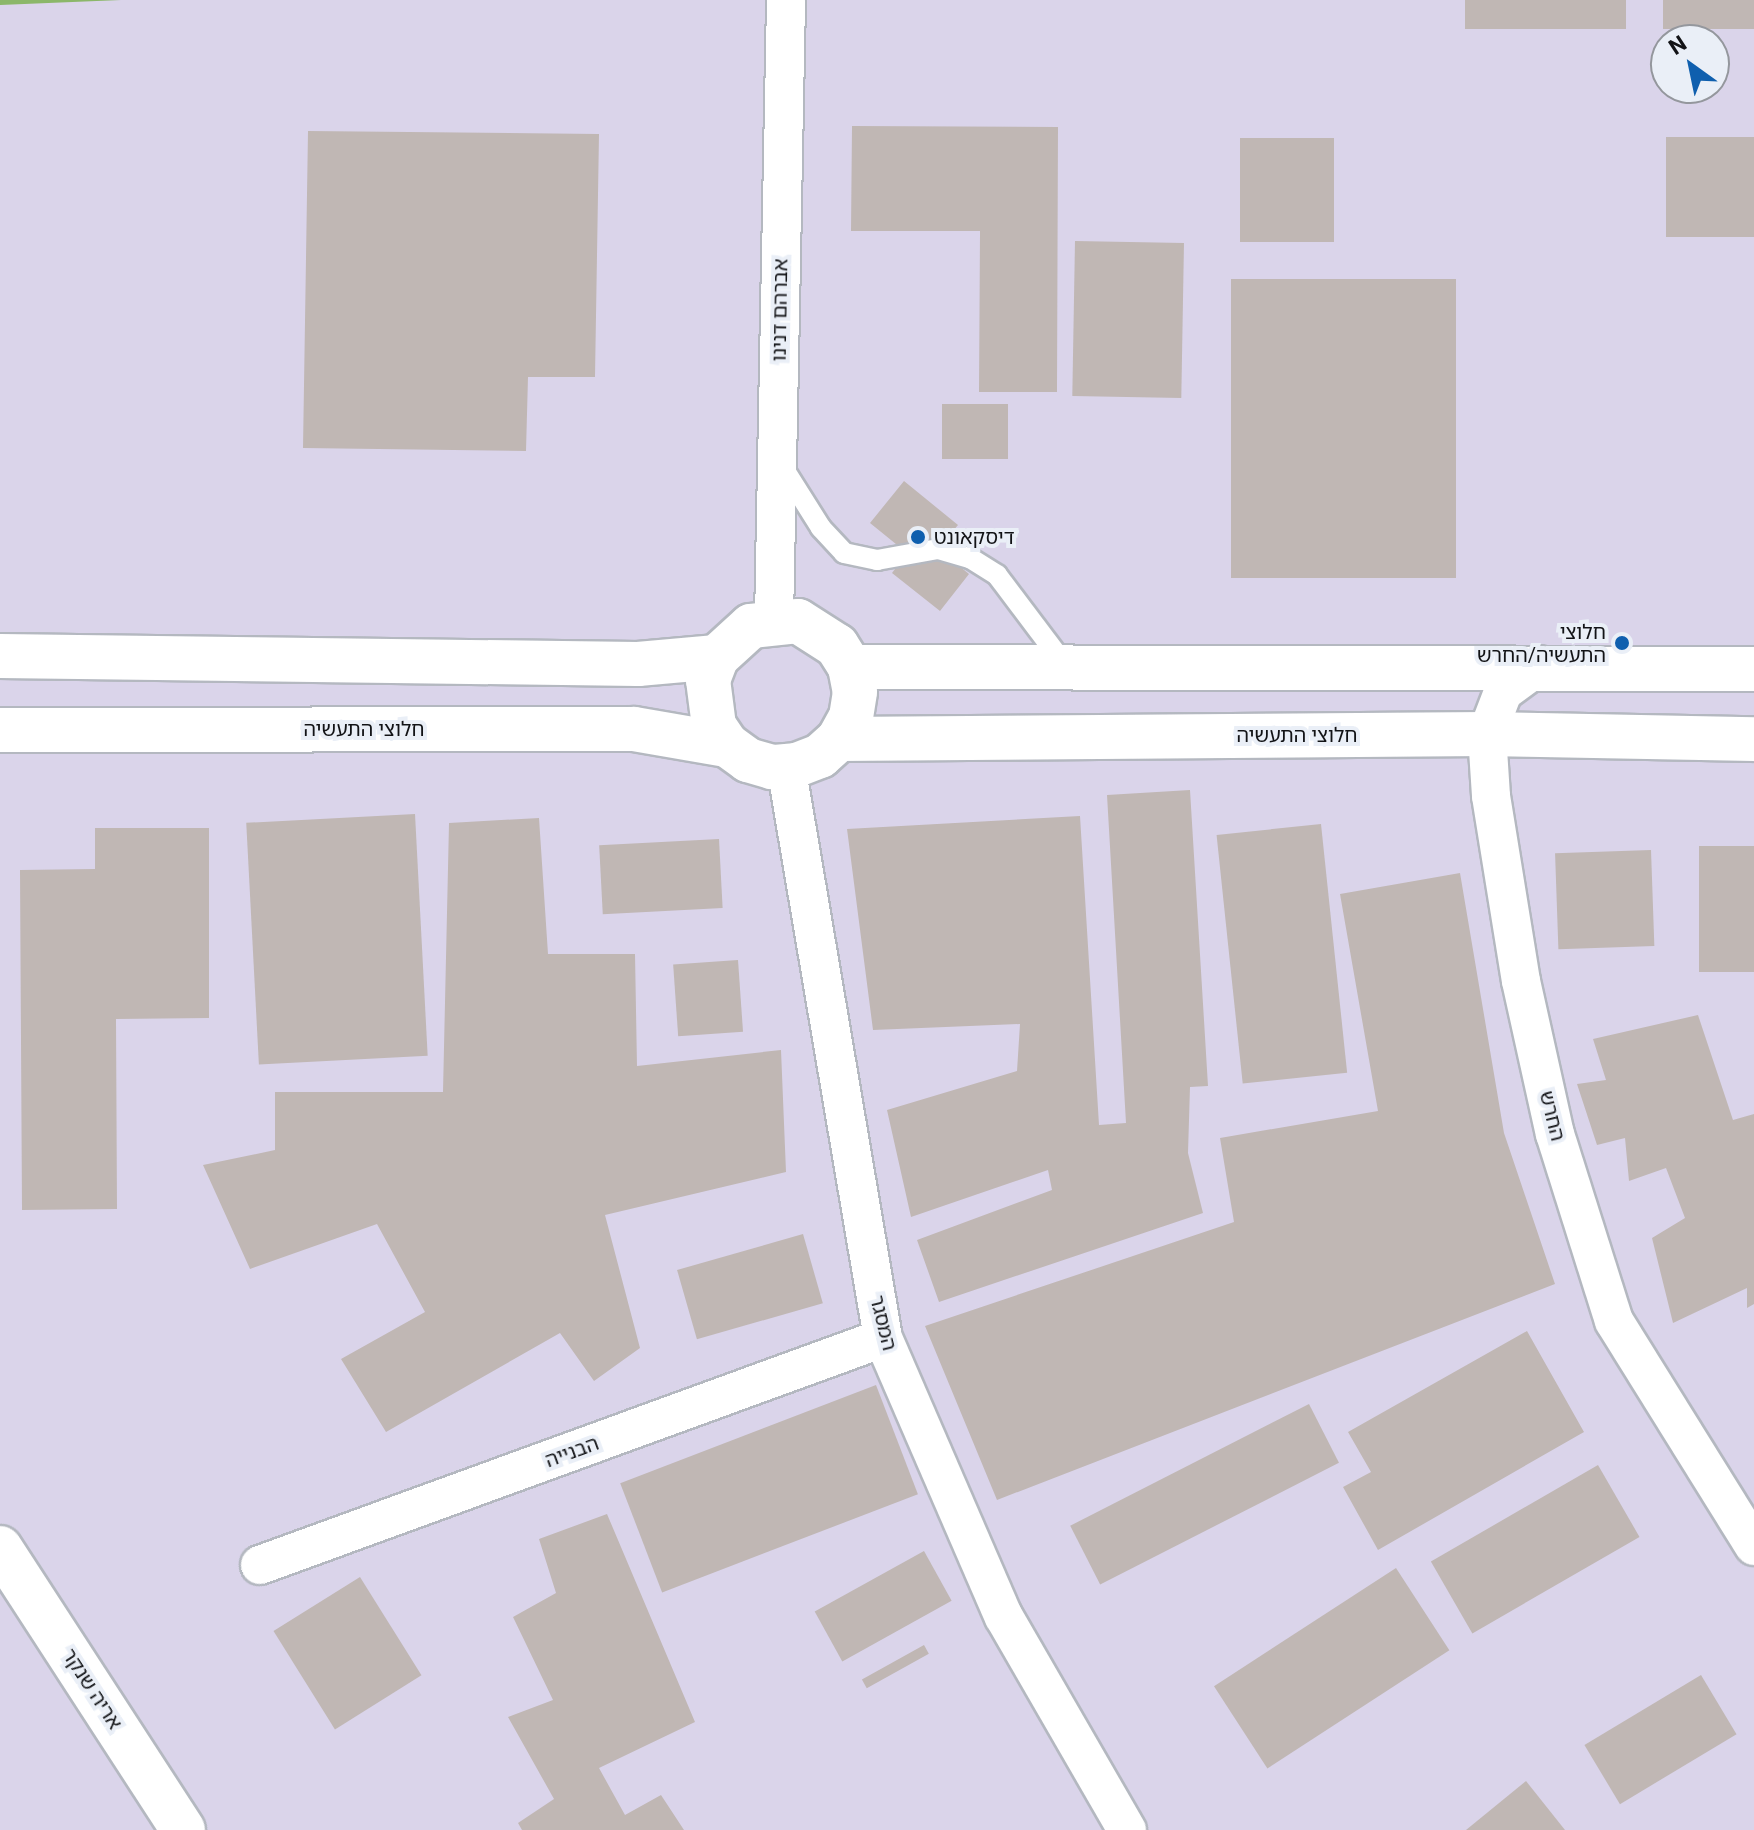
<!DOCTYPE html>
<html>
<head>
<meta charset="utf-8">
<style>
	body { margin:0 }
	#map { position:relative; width:1754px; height:1830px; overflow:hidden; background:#dde2ea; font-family:Roboto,"Noto Sans Hebrew",sans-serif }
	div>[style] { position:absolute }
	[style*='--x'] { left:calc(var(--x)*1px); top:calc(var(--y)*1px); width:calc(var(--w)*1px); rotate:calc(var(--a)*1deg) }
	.industrial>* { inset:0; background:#dad4ea }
	.forest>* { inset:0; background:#8bb769 }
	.building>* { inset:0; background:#c0b7b4; transform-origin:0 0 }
	.roads { filter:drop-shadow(2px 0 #b4b8c0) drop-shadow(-2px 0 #b4b8c0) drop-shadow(0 2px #b4b8c0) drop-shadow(0 -2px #b4b8c0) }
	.lane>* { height:20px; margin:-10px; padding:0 10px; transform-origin:10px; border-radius:10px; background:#fff }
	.street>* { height:38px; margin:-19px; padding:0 19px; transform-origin:19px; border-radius:19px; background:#fff }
	.secondary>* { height:44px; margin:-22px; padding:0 22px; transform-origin:22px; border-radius:22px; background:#fff }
	.dots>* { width:22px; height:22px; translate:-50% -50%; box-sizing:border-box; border:4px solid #eaeff7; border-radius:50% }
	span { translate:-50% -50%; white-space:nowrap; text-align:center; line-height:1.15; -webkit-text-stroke:8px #eaeff7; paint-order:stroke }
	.street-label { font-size:20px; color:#121316 }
	.poi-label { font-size:20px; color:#121316 }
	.left { translate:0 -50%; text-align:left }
	.right { translate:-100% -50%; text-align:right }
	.north { position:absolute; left:1650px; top:24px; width:80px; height:80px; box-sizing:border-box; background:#eaeff7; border:2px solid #94979d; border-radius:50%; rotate:327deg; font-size:22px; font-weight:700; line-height:32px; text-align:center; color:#121316 }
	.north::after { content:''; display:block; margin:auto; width:28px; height:36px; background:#0f5fae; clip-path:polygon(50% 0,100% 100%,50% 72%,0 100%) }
</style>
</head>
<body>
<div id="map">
	<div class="industrial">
		<i style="clip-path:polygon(evenodd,0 0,1754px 0,1754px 1830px,0 1830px,0 0,1666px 40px,1714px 40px,1714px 88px,1666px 88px,1666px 40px)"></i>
	</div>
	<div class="forest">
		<i style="clip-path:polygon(0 0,121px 0,0 5px)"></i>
	</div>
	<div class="building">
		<i style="left:1465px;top:0;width:161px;height:29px"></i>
		<i style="left:1663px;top:0;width:91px;height:29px"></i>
		<i style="clip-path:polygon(852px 126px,1058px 127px,1057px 392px,979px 392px,980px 231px,851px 231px)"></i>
		<i style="clip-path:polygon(308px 131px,599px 134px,595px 377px,528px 377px,526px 451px,303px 448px)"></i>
		<i style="left:1666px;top:137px;width:88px;height:100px"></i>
		<i style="left:1240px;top:138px;width:94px;height:104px"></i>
		<i style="left:1075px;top:241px;width:109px;height:155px;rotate:1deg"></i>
		<i style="left:1231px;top:279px;width:225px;height:299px"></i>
		<i style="left:942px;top:404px;width:66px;height:55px"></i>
		<i style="clip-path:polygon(904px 481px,958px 525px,938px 549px,969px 574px,940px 611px,892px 573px,907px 553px,870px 523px)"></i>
		<i style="clip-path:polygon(1190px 790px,1208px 1086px,1190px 1087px,1188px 1153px,1203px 1213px,939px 1302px,917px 1240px,1052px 1190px,1048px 1170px,911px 1217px,887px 1110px,1017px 1071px,1020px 1024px,873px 1030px,847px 829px,1080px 816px,1099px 1125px,1126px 1123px,1107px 795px)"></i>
		<i style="left:415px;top:814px;width:242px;height:169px;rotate:87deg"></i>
		<i style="clip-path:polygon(539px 818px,548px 954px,635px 954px,637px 1066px,781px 1050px,786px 1172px,605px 1215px,640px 1348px,594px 1381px,560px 1333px,386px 1432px,341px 1359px,425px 1312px,377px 1224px,250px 1269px,203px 1165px,275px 1150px,275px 1092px,443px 1092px,449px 823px)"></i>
		<i style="left:1321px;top:824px;width:250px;height:105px;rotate:84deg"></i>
		<i style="clip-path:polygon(95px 828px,209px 828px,209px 1018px,116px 1019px,117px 1209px,22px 1210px,20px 870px,95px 869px)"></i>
		<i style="left:719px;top:839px;width:69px;height:120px;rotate:87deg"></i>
		<i style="left:1754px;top:846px;width:126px;height:55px;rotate:90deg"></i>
		<i style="left:1651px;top:850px;width:96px;height:96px;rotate:88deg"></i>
		<i style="clip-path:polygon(1460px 873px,1504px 1133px,1555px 1284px,997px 1500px,925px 1326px,1234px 1222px,1220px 1138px,1378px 1111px,1340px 894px)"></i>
		<i style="left:738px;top:960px;width:72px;height:65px;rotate:86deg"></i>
		<i style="clip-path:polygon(1698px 1015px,1733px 1120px,1754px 1114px,1754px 1304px,1747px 1308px,1747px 1288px,1673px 1323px,1652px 1238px,1685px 1218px,1666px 1168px,1629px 1181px,1625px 1138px,1597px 1145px,1577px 1084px,1606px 1080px,1593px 1039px)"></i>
		<i style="left:803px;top:1234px;width:72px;height:131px;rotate:74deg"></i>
		<i style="clip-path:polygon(1527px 1331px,1584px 1432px,1378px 1550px,1343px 1487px,1371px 1472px,1348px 1432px)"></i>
		<i style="left:876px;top:1385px;width:117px;height:274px;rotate:69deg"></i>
		<i style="left:1309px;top:1404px;width:66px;height:268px;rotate:63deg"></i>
		<i style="left:1598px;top:1465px;width:83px;height:193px;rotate:60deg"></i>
		<i style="clip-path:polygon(607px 1514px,695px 1722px,599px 1768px,625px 1815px,661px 1795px,684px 1830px,522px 1830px,518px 1823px,554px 1799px,508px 1717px,553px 1700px,513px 1617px,556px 1593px,539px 1539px)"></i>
		<i style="left:924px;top:1551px;width:57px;height:125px;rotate:61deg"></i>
		<i style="left:1396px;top:1568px;width:98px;height:217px;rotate:57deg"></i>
		<i style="left:360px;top:1577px;width:116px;height:102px;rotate:58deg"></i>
		<i style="left:924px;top:1645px;width:10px;height:71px;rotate:61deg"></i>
		<i style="left:1701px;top:1675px;width:69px;height:136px;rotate:59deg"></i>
		<i style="clip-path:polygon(1526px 1781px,1565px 1830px,1466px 1830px)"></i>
	</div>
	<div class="roads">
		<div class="lane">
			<i style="--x:782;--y:466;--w:73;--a:57.8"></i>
			<i style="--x:821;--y:528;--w:34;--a:47"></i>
			<i style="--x:844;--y:553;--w:34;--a:12"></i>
			<i style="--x:877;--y:560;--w:62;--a:-10.2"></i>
			<i style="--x:938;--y:549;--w:33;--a:16"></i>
			<i style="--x:970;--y:558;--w:32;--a:32"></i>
			<i style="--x:997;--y:575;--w:111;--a:53"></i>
		</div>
		<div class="street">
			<i style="--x:774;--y:620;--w:620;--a:-88.89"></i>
			<i style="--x:1540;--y:665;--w:46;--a:143.9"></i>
			<i style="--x:1503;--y:692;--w:45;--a:110.9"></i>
			<i style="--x:1487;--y:734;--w:62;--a:86.3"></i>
			<i style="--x:1491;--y:796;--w:187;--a:80.8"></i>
			<i style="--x:1521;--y:981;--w:157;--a:77.5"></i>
			<i style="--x:1555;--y:1134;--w:196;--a:72.5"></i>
			<i style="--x:1614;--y:1321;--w:265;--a:58.1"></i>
			<i style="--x:786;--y:766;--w:580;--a:80.38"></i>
			<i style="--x:883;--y:1338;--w:304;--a:66.6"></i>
			<i style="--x:1004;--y:1617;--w:246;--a:60"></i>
			<i style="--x:260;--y:1565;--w:663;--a:-20.02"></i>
		</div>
		<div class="secondary">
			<i style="--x:0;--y:656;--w:638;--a:0.72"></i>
			<i style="--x:638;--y:664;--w:79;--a:-5.1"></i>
			<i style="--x:717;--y:657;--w:46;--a:-42.4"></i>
			<i style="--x:751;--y:626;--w:47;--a:-6.1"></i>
			<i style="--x:798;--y:621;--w:46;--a:32.7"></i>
			<i style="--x:837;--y:646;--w:25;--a:58"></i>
			<i style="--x:850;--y:667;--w:25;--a:79"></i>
			<i style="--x:855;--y:692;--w:25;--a:99"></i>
			<i style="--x:851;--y:717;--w:25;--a:119"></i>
			<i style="--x:839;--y:739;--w:25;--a:138"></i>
			<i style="--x:820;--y:756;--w:25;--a:159"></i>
			<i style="--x:797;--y:765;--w:25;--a:175"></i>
			<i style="--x:772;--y:767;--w:25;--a:-164"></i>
			<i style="--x:748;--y:760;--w:26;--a:-144"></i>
			<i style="--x:727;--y:745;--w:23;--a:-124"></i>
			<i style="--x:714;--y:726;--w:46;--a:-97.4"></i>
			<i style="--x:708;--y:680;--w:25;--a:-69"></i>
			<i style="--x:850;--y:667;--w:904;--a:0.13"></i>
			<i style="--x:0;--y:730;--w:634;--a:-0.09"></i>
			<i style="--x:634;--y:729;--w:94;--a:9.8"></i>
			<i style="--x:839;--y:739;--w:648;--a:-0.44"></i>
			<i style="--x:1487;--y:734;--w:267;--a:1.1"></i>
			<i style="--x:0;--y:1548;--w:336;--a:57"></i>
		</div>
	</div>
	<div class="dots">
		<i style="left:918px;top:537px;background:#0f5fae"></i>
		<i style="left:1622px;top:643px;background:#0f5fae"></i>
	</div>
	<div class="street-label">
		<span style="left:780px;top:310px;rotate:-89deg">אברהם דנינו</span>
		<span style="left:364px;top:729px">חלוצי התעשיה</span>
		<span style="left:1297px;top:735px">חלוצי התעשיה</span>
		<span style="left:1552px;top:1116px;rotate:76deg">החרש</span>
		<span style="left:883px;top:1323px;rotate:76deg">המסגר</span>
		<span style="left:572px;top:1452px;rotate:-20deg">הבנייה</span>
		<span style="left:92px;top:1689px;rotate:57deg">אריה שנקר</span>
	</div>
	<div class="poi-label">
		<span class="left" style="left:934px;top:537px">דיסקאונט</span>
		<span class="right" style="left:1606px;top:644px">חלוצי<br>התעשיה/החרש</span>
	</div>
	<div class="north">N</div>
</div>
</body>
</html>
